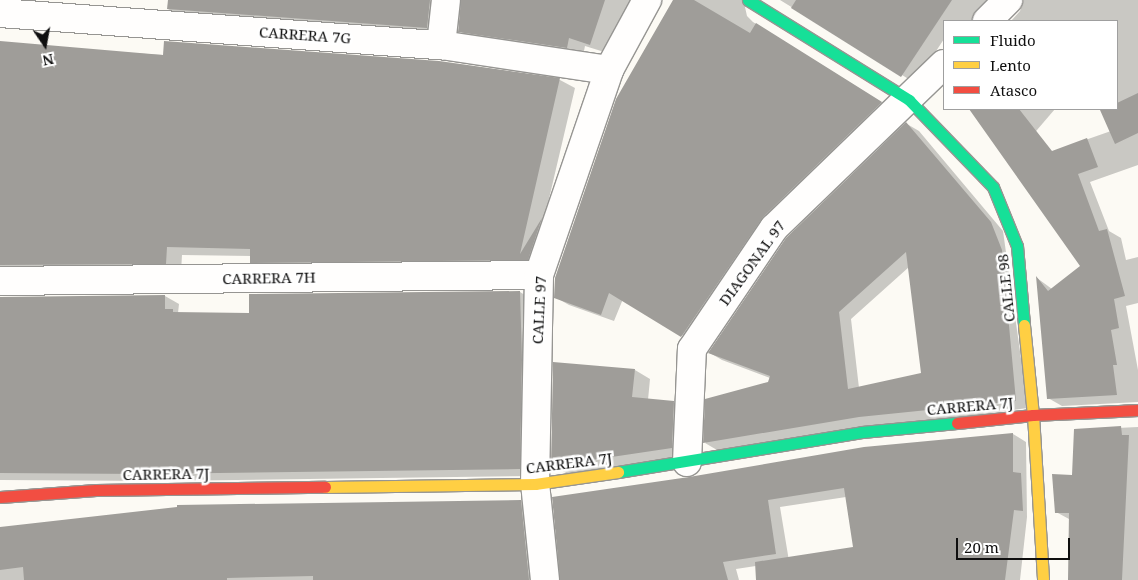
<!DOCTYPE html>
<html>
<head>
<meta charset="utf-8">
<style>
	body { margin:0 }
	#map { position:relative; width:1138px; height:580px; overflow:hidden; background:#fcfaf4; font-family:"Noto Serif",serif }
	div>[style] { position:absolute }
	[style*='--x'] { left:calc(var(--x)*1px); top:calc(var(--y)*1px); width:calc(var(--w)*1px); rotate:calc(var(--a)*1deg) }
	.shadow>* { inset:0; background:#0003 }
	.building>* { inset:0; background:#9f9d99 }
	.roads { filter:drop-shadow(1px 0 #969592) drop-shadow(-1px 0 #969592) drop-shadow(0 1px #969592) drop-shadow(0 -1px #969592) }
	.street>* { height:28px; margin:-14px; padding:0 14px; transform-origin:14px; border-radius:14px; background:#fffefd }
	.fast>* { height:11px; margin:-5.5px; padding:0 5.5px; transform-origin:5.5px; border-radius:5.5px; background:#16e098 }
	.slow>* { height:11px; margin:-5.5px; padding:0 5.5px; transform-origin:5.5px; border-radius:5.5px; background:#ffcf43 }
	.jam>* { height:11px; margin:-5.5px; padding:0 5.5px; transform-origin:5.5px; border-radius:5.5px; background:#f24e42 }
	span { translate:-50% -50%; white-space:nowrap; text-align:center; line-height:1.15; -webkit-text-stroke:5px #fff; paint-order:stroke }
	.street-label { font-size:15px; color:#0f0f0f }
	.legend { position:absolute; left:943px; top:20px; width:175px; height:90px; box-sizing:border-box; background:#fff; border:1px solid #9f9f9f; margin:0; padding:6px 9px; list-style:none; font-size:15px; color:#0f0f0f }
	.legend li { display:flex; align-items:center; gap:10px; height:25px }
	.legend b { width:25px; border:1px solid #9f9f9f }
	.north { position:absolute; left:20px; top:20px; width:50px; height:50px; -webkit-text-stroke:4px #fff; paint-order:stroke; rotate:168deg; font-size:14px; font-weight:700; line-height:20px; text-align:center; color:#0f0f0f }
	.north::after { content:''; display:block; margin:auto; width:18px; height:22px; background:#0f0f0f; clip-path:polygon(50% 0,100% 100%,50% 72%,0 100%) }
	.scale { position:absolute; left:956px; top:538px; width:114px; height:22px; box-sizing:border-box; border:2px solid #0f0f0f; border-top:0; padding-left:6px; font-size:15px; line-height:18px; white-space:nowrap; color:#0f0f0f; -webkit-text-stroke:4px #fff; paint-order:stroke }
</style>
</head>
<body>
<div id="map">
	<div class="shadow">
		<i style="clip-path:polygon(169px 0,449px 0,443px 37px,184px 18px,168px 9px)"></i>
		<i style="clip-path:polygon(461px 0,635px 0,614px 55px,585px 46px,583px 56px,475px 40px,459px 31px)"></i>
		<i style="clip-path:polygon(674px 0,748px 0,745px 7px,747px 16px,753px 22px,894px 110px,776px 224px,695px 343px,623px 299px,614px 321px,569px 305px,555px 297px)"></i>
		<i style="clip-path:polygon(780px 0,1007px 0,988px 21px,944px 21px,944px 39px,915px 83px)"></i>
		<i style="clip-path:polygon(1024px 0,1138px 0,1138px 165px,1090px 182px,1109px 231px,1121px 238px,1126px 260px,1138px 257px,1138px 303px,1126px 306px,1138px 370px,1138px 402px,1062px 406px,1048px 398px,1037px 278px,1052px 289px,1082px 266px,1011px 166px,1111px 131px,1101px 109px,1117px 109px,1117px 21px,1011px 21px,1020px 11px)"></i>
		<i style="clip-path:polygon(0 42px,68px 49px,560px 80px,575px 88px,544px 220px,543px 267px,266px 271px,251px 262px,251px 256px,182px 255px,181px 272px,60px 273px,0 267px)"></i>
		<i style="clip-path:polygon(971px 109px,1055px 109px,1013px 158px)"></i>
		<i style="clip-path:polygon(evenodd,907px 124px,919px 131px,1003px 231px,1028px 408px,717px 450px,705px 443px,769px 383px,770px 378px,722px 360px,710px 353px,907px 124px,909px 267px,922px 374px,859px 388px,851px 319px,909px 267px)"></i>
		<i style="clip-path:polygon(520px 292px,533px 300px,533px 476px,156px 481px,0 480px,0 312px,119px 297px,165px 296px,179px 304px,178px 313px,251px 314px)"></i>
		<i style="clip-path:polygon(635px 370px,650px 379px,648px 400px,674px 403px,689px 412px,687px 457px,568px 474px,552px 465px)"></i>
		<i style="clip-path:polygon(1138px 427px,1138px 580px,1070px 580px,1069px 519px,1056px 512px,1073px 477px,1075px 430px)"></i>
		<i style="clip-path:polygon(1013px 434px,1026px 442px,1027px 517px,1020px 580px,818px 580px,854px 548px,846px 497px,780px 507px,789px 561px,736px 569px,739px 580px,562px 580px,689px 479px,864px 449px)"></i>
		<i style="clip-path:polygon(521px 501px,534px 509px,542px 580px,0 580px,0 528px)"></i>
	</div>
	<div class="building">
		<i style="clip-path:polygon(168px 0,430px 0,427px 28px,167px 9px)"></i>
		<i style="clip-path:polygon(461px 0,605px 0,590px 45px,569px 38px,567px 48px,458px 32px)"></i>
		<i style="clip-path:polygon(673px 0,694px 0,750px 33px,756px 23px,882px 102px,763px 217px,681px 337px,609px 293px,601px 315px,554px 298px,555px 278px,616px 99px)"></i>
		<i style="clip-path:polygon(796px 0,952px 0,901px 77px,791px 8px)"></i>
		<i style="clip-path:polygon(0 41px,163px 55px,164px 41px,439px 61px,560px 78px,520px 254px,542px 218px,528px 260px,250px 263px,250px 249px,167px 247px,166px 264px,0 265px)"></i>
		<i style="clip-path:polygon(1138px 93px,1138px 133px,1115px 144px,1100px 110px,1117px 109px,1117px 103px)"></i>
		<i style="clip-path:polygon(969px 109px,1019px 109px,1052px 151px,1087px 138px,1098px 167px,1078px 174px,1099px 231px,1107px 229px,1125px 296px,1114px 299px,1119px 328px,1111px 330px,1117px 365px,1113px 365px,1117px 395px,1047px 399px,1036px 276px,1048px 291px,1080px 266px)"></i>
		<i style="clip-path:polygon(evenodd,906px 122px,991px 222px,1002px 250px,1016px 401px,859px 417px,703px 443px,705px 399px,768px 382px,770px 376px,708px 353px,786px 238px,906px 122px,906px 252px,921px 373px,848px 389px,839px 312px,906px 252px)"></i>
		<i style="clip-path:polygon(520px 291px,522px 360px,520px 469px,142px 474px,0 473px,0 297px,165px 295px,165px 309px,173px 309px,173px 312px,249px 313px,249px 294px)"></i>
		<i style="clip-path:polygon(553px 362px,635px 369px,632px 397px,674px 401px,672px 448px,551px 466px)"></i>
		<i style="clip-path:polygon(1121px 426px,1122px 435px,1129px 435px,1122px 580px,1068px 580px,1069px 513px,1055px 513px,1052px 474px,1072px 475px,1074px 429px)"></i>
		<i style="clip-path:polygon(1013px 433px,1013px 472px,1021px 473px,1023px 511px,1014px 510px,1005px 580px,756px 580px,755px 562px,853px 547px,844px 488px,768px 500px,776px 554px,723px 562px,728px 580px,560px 580px,552px 497px,689px 477px,864px 447px)"></i>
		<i style="clip-path:polygon(521px 500px,529px 580px,313px 580px,313px 576px,227px 578px,227px 580px,24px 580px,23px 567px,0 570px,0 527px,177px 507px,177px 505px)"></i>
	</div>
	<div class="roads">
		<div class="street">
			<i style="--x:0;--y:13;--w:442;--a:4.2"></i>
			<i style="--x:441;--y:45;--w:170;--a:8.5"></i>
			<i style="--x:987;--y:21;--w:30;--a:-45"></i>
			<i style="--x:441;--y:45;--w:45;--a:-83.7"></i>
			<i style="--x:0;--y:281;--w:539;--a:-0.64"></i>
			<i style="--x:687;--y:462;--w:113;--a:-87.5"></i>
			<i style="--x:692;--y:349;--w:146;--a:-55.9"></i>
			<i style="--x:774;--y:228;--w:236;--a:-44"></i>
			<i style="--x:545;--y:580;--w:97;--a:-95.9"></i>
			<i style="--x:535;--y:484;--w:209;--a:-88.9"></i>
			<i style="--x:539;--y:275;--w:217;--a:-71.1"></i>
			<i style="--x:609;--y:70;--w:80;--a:-61.5"></i>
		</div>
		<div class="fast">
			<i style="--x:748;--y:0;--w:190;--a:31.8"></i>
			<i style="--x:909;--y:100;--w:121;--a:46"></i>
			<i style="--x:993;--y:187;--w:64;--a:67.9"></i>
			<i style="--x:1017;--y:246;--w:79;--a:84.9"></i>
			<i style="--x:618;--y:472;--w:247;--a:-9.3"></i>
			<i style="--x:862;--y:432;--w:95;--a:-5.4"></i>
		</div>
		<div class="slow">
			<i style="--x:1024;--y:325;--w:90;--a:84.3"></i>
			<i style="--x:1033;--y:415;--w:165;--a:86.5"></i>
			<i style="--x:325;--y:487;--w:210;--a:-0.8"></i>
			<i style="--x:535;--y:484;--w:84;--a:-8.2"></i>
		</div>
		<div class="jam">
			<i style="--x:957;--y:423;--w:76;--a:-6"></i>
			<i style="--x:1033;--y:415;--w:105;--a:-2.7"></i>
			<i style="--x:0;--y:497;--w:96;--a:-4.2"></i>
			<i style="--x:96;--y:490;--w:229;--a:-0.8"></i>
		</div>
	</div>
	<div class="street-label">
		<span style="left:305px;top:35px;rotate:4deg">CARRERA 7G</span>
		<span style="left:752px;top:263px;rotate:-54deg">DIAGONAL 97</span>
		<span style="left:269px;top:278px;rotate:-1deg">CARRERA 7H</span>
		<span style="left:1006px;top:288px;rotate:-96deg">CALLE 98</span>
		<span style="left:539px;top:310px;rotate:-87deg">CALLE 97</span>
		<span style="left:970px;top:406px;rotate:-5deg">CARRERA 7J</span>
		<span style="left:569px;top:463px;rotate:-7deg">CARRERA 7J</span>
		<span style="left:166px;top:474px;rotate:-1deg">CARRERA 7J</span>
	</div>
	<ul class="legend">
	<li><b style="height:6px;background:#16e098"></b>Fluido</li>
	<li><b style="height:6px;background:#ffcf43"></b>Lento</li>
	<li><b style="height:6px;background:#f24e42"></b>Atasco</li>
	</ul>
	<div class="north">N</div>
	<div class="scale">20 m</div>
</div>
</body>
</html>
